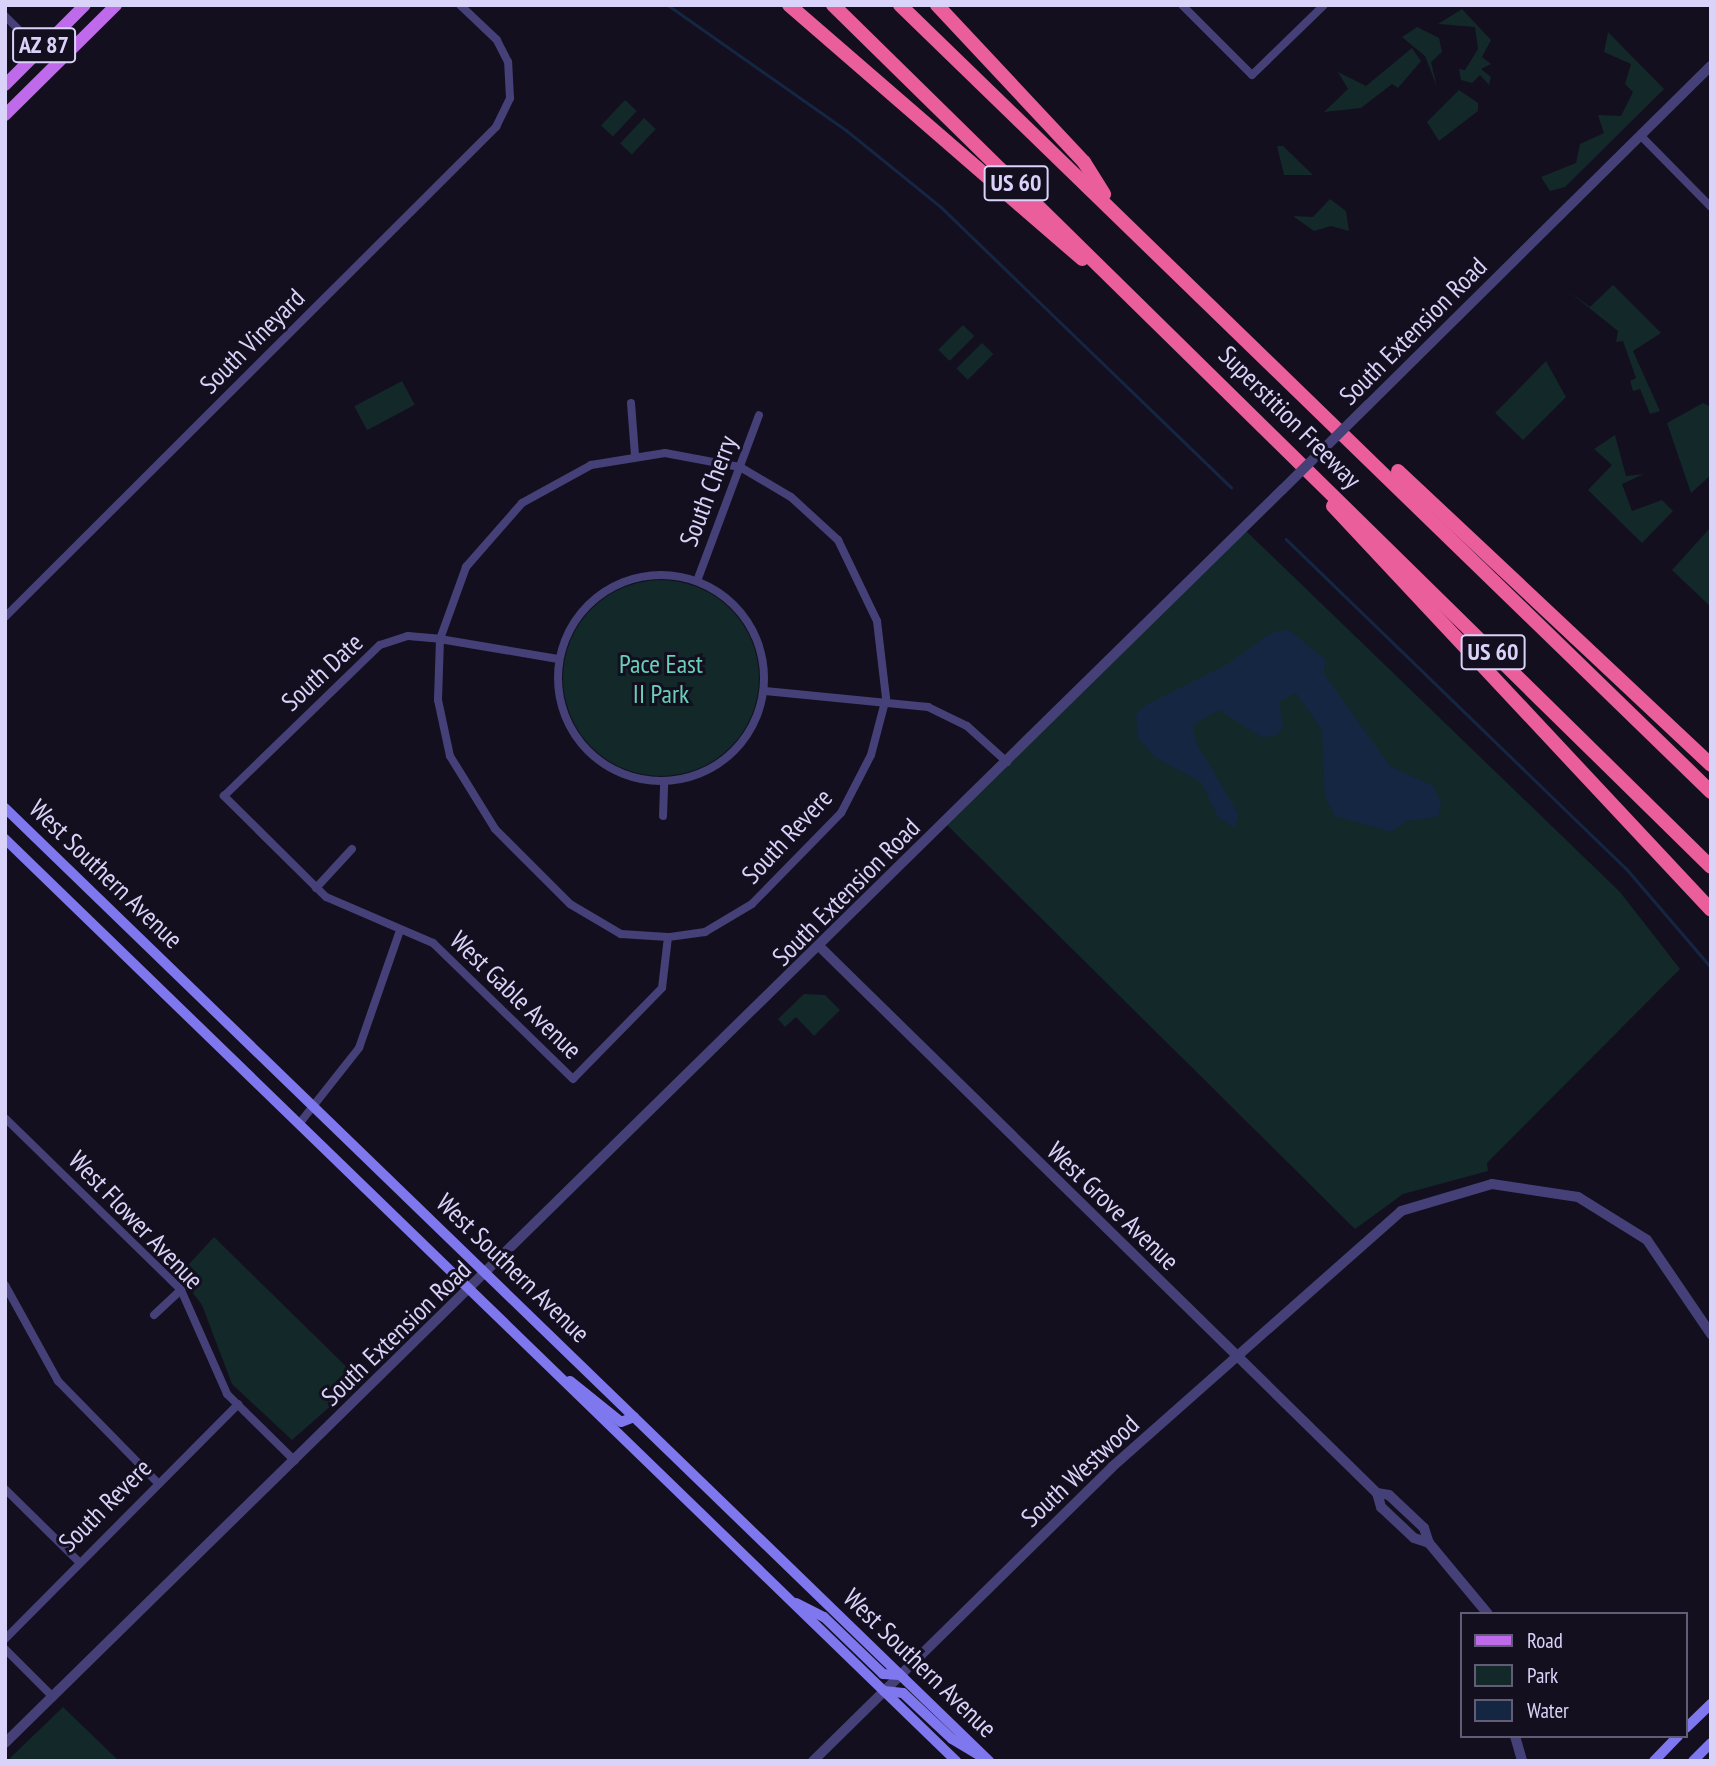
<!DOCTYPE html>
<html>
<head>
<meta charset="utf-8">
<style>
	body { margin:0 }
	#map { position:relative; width:1716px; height:1766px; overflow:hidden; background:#130f1f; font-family:"PT Sans Narrow",sans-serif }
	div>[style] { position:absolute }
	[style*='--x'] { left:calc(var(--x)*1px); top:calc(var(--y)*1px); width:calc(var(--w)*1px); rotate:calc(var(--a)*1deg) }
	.green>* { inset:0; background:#132828; transform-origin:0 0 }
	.round { border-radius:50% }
	.water>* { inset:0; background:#152643 }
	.stream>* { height:2.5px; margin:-1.25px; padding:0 1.25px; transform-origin:1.25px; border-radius:1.25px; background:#152643 }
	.minor>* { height:8px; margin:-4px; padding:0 4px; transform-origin:4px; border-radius:4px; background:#454178 }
	.minor>.ring { margin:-4px; padding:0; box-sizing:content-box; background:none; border:8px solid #454178; border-radius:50% }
	.tertiary>* { height:10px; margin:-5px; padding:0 5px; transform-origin:5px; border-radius:5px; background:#454178 }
	.secondary>* { height:10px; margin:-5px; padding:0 5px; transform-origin:5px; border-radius:5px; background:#7f77ed }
	.primary>* { height:12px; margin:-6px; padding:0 6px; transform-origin:6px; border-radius:6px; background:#bf69eb }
	.motorway>* { height:14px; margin:-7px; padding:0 7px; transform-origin:7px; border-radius:7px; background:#e95e9b }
	.tertiary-bridge>* { height:10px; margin:-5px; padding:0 5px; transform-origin:5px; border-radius:5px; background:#454178 }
	span { translate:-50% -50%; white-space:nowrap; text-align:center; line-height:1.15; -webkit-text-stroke:6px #130f1f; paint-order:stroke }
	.shield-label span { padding:2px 5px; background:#130f1f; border:2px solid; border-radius:5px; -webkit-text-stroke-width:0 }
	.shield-label { font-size:24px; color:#d9d3f9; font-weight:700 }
	.street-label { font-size:26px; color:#d9d3f9 }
	.park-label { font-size:26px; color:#69cfba }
	.frame { position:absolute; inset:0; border:7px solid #d9d3f9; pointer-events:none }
	.legend { position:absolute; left:1460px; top:1612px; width:228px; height:126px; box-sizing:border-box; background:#130f1f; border:2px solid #625d76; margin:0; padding:9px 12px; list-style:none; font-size:21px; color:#d9d3f9 }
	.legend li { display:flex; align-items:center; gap:14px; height:35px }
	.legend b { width:35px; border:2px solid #625d76 }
</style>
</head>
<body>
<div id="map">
	<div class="green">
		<i style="clip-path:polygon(1462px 9px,1491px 40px,1482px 57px,1491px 64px,1481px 69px,1491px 77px,1489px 85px,1480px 75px,1472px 83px,1461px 80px,1459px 69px,1465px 70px,1478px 49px,1475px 27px,1438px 24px)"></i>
		<i style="clip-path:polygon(1417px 27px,1439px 38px,1442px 52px,1431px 62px,1437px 87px,1425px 56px,1402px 37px)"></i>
		<i style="clip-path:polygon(1608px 32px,1664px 89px,1565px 187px,1550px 191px,1541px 177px,1576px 163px,1580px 144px,1604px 133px,1598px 115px,1621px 116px,1633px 92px,1625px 84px,1631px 64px,1604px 52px)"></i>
		<i style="clip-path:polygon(1412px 48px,1421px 61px,1398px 88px,1392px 84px,1361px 108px,1324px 112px,1348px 89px,1338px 72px,1366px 86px)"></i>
		<i style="clip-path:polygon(1459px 90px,1478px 103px,1478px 111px,1439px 141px,1427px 122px)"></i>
		<i style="left:625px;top:100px;width:16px;height:35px;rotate:43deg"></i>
		<i style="left:644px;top:118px;width:16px;height:35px;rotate:43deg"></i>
		<i style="clip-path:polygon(1277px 146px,1283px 146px,1313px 175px,1284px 175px)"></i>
		<i style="clip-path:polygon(1330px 199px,1346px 211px,1349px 231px,1331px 226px,1314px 231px,1293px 216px,1313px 217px)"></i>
		<i style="clip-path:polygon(1613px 285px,1661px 333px,1633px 351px,1660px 411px,1650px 414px,1640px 389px,1633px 391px,1630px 381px,1636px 378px,1623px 341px,1616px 342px,1618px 331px,1568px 291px,1590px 307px)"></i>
		<i style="left:963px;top:325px;width:16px;height:35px;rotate:45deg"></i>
		<i style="left:982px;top:343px;width:16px;height:36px;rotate:45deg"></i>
		<i style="clip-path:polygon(1546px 361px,1566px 397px,1523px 440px,1495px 413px)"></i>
		<i style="left:402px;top:381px;width:27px;height:54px;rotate:62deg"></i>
		<i style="clip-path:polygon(1703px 403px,1711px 407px,1711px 475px,1691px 493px,1667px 423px)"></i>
		<i style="clip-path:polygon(1615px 435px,1626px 476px,1644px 474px,1622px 484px,1632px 511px,1662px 500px,1673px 511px,1642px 543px,1588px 490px,1612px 465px,1594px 449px)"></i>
		<i style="clip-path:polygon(1711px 527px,1711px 607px,1672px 570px)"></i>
		<i style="clip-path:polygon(1243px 528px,1620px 892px,1680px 969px,1487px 1163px,1488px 1171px,1403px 1194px,1355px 1229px,945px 823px)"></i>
		<i class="round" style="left:563px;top:580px;width:196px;height:196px"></i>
		<i style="clip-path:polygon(804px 994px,825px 995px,840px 1010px,814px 1036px,796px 1017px,785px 1027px,778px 1019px)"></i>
		<i style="clip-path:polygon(214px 1237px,360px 1380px,292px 1440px,232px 1384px,202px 1305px,179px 1275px)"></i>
		<i style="clip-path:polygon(63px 1707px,119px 1761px,7px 1761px)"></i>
	</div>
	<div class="water">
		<i style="clip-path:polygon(1289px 630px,1325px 659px,1324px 674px,1390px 766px,1433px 786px,1441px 803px,1438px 817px,1406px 821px,1391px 832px,1335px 816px,1325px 797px,1322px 730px,1296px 693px,1279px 702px,1283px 727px,1277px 735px,1263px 738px,1219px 710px,1193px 725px,1196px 742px,1239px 815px,1234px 828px,1218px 817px,1201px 782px,1156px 758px,1138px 738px,1136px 713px,1146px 705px,1226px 665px,1271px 633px)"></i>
	</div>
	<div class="stream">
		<i style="--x:668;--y:5;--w:218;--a:35.1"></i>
		<i style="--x:846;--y:130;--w:121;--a:39"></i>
		<i style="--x:940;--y:206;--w:405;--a:44"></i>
		<i style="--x:1286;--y:539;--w:473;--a:44.1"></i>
		<i style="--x:1626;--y:868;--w:130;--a:49.4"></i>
	</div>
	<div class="minor">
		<i style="--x:1182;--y:5;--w:99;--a:45"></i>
		<i style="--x:1252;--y:75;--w:100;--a:-44.2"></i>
		<i style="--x:5;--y:16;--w:48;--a:45"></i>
		<i style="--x:1641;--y:136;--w:100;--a:45.4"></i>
		<i style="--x:631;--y:403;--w:52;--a:85.6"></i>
		<i style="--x:665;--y:453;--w:76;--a:10.6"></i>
		<i style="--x:740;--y:467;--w:59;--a:30.5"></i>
		<i style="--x:791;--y:497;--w:64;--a:42.5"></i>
		<i style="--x:838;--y:540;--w:90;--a:64.3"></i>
		<i style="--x:877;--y:621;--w:78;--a:83.3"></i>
		<i style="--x:886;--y:698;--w:59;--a:104.7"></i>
		<i style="--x:871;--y:755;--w:65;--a:117.3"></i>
		<i style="--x:841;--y:813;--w:127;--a:134.4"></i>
		<i style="--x:752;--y:904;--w:55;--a:149.2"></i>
		<i style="--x:705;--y:932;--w:37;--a:172"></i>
		<i style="--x:668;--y:937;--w:51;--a:96.7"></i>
		<i style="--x:662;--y:988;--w:127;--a:134.4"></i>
		<i style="--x:573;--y:1079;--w:195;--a:-135.8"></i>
		<i style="--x:433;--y:943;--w:116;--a:-156.7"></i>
		<i style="--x:326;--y:897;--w:144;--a:-135.3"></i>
		<i style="--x:224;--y:796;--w:217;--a:-44.1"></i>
		<i style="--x:380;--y:645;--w:29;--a:-18"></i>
		<i style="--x:408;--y:636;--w:32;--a:5"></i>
		<i style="--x:440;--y:639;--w:77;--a:-70.1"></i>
		<i style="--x:466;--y:567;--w:85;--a:-48.8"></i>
		<i style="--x:522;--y:503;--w:79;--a:-28.8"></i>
		<i style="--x:591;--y:465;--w:75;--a:-9.2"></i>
		<i class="ring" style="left:558px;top:575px;width:198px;height:198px"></i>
		<i style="--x:697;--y:581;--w:177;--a:-69.5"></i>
		<i style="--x:5;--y:617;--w:694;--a:-44.94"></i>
		<i style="--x:496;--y:127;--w:32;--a:-64"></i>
		<i style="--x:510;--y:98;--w:36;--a:-93"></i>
		<i style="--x:508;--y:62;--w:25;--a:-117"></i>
		<i style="--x:497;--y:40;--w:51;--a:-136.6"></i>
		<i style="--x:558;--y:659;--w:120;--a:-170.4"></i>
		<i style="--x:440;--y:639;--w:61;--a:91.9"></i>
		<i style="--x:438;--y:700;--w:57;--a:77.9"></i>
		<i style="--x:450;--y:756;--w:86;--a:58.3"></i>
		<i style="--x:495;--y:829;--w:106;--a:45"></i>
		<i style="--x:570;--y:904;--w:59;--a:30.5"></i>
		<i style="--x:621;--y:934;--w:47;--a:3.7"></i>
		<i style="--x:765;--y:691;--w:164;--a:5.6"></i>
		<i style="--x:928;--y:707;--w:43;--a:26"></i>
		<i style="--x:967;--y:726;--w:54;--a:42"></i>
		<i style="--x:663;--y:816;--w:34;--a:-88"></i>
		<i style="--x:316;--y:888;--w:53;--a:-47.3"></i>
		<i style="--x:5;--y:1118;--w:246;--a:44.3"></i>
		<i style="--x:181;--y:1290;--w:114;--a:66.1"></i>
		<i style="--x:227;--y:1394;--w:95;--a:44.6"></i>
		<i style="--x:299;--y:1124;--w:97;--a:-51.7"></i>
		<i style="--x:359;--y:1048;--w:125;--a:-70.8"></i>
		<i style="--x:5;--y:1285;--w:110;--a:61.1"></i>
		<i style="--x:58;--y:1381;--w:141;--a:45.6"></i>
		<i style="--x:154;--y:1315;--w:37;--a:-43"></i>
		<i style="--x:5;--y:1489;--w:101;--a:44.6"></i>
		<i style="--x:5;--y:1639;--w:331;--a:-45.2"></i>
		<i style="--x:5;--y:1649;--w:68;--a:45"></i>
	</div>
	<div class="tertiary">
		<i style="--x:1368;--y:405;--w:482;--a:-44.7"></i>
		<i style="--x:821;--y:948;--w:779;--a:44.43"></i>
		<i style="--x:1377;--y:1493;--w:15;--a:74"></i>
		<i style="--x:1381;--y:1507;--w:45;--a:43.2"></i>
		<i style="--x:1414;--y:1538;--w:16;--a:18"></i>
		<i style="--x:1377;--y:1493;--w:12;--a:9"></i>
		<i style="--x:1389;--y:1495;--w:48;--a:43.3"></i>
		<i style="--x:1424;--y:1528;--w:16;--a:72"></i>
		<i style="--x:1429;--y:1543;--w:92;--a:50.3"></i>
		<i style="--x:1515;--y:1736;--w:26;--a:74"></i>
		<i style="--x:5;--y:1743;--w:1789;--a:-44.46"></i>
		<i style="--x:813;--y:1761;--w:419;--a:-44.5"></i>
		<i style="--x:1112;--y:1467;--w:386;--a:-41.5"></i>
		<i style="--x:1401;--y:1211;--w:95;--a:-16.5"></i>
		<i style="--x:1492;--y:1184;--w:87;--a:8.6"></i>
		<i style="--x:1578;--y:1197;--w:81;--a:31.9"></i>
		<i style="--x:1647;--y:1240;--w:114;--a:55.8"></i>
	</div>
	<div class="secondary">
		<i style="--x:5;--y:808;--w:1370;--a:44.08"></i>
		<i style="--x:5;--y:839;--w:1325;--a:44.11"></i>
		<i style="--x:570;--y:1381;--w:65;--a:38.8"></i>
		<i style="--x:621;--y:1422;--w:14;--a:-21"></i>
		<i style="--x:796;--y:1603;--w:31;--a:27"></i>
		<i style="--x:824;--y:1617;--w:82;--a:44"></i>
		<i style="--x:883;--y:1674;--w:17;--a:3"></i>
		<i style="--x:884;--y:1691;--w:19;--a:6"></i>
		<i style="--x:903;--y:1693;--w:67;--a:43.2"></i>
		<i style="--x:952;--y:1739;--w:35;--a:31"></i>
		<i style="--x:1686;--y:1728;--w:35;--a:-44"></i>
		<i style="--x:1654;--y:1761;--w:35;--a:-46"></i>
		<i style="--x:1693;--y:1761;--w:25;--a:-45"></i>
	</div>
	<div class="primary">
		<i style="--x:5;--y:85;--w:113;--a:-45"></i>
		<i style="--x:5;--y:115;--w:156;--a:-44.7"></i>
	</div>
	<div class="motorway">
		<i style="--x:789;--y:5;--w:388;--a:40.9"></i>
		<i style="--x:833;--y:5;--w:1230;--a:44.47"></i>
		<i style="--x:900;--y:5;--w:1130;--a:44.14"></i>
		<i style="--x:937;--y:5;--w:215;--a:46.9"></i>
		<i style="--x:1084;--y:162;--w:38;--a:58"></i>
		<i style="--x:1398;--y:471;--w:429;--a:43.2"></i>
		<i style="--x:1333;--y:506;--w:553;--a:46.9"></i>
	</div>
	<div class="tertiary-bridge">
		<i style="--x:1282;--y:490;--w:121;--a:-44.7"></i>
	</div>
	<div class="shield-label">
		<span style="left:44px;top:45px">AZ 87</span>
		<span style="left:1016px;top:183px">US 60</span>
		<span style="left:1493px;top:652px">US 60</span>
	</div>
	<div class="street-label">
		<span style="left:1413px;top:331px;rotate:-45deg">South Extension Road</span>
		<span style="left:252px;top:341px;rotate:-45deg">South Vineyard</span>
		<span style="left:1290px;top:417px;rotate:45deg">Superstition Freeway</span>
		<span style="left:708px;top:491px;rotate:-69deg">South Cherry</span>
		<span style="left:322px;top:672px;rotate:-43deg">South Date</span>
		<span style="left:787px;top:836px;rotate:-47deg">South Revere</span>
		<span style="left:106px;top:874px;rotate:44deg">West Southern Avenue</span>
		<span style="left:846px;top:892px;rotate:-45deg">South Extension Road</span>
		<span style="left:516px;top:995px;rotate:44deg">West Gable Avenue</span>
		<span style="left:1113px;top:1206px;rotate:44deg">West Grove Avenue</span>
		<span style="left:136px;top:1220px;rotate:46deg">West Flower Avenue</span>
		<span style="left:513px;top:1268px;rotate:44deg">West Southern Avenue</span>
		<span style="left:396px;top:1333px;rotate:-44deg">South Extension Road</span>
		<span style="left:1080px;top:1471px;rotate:-43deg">South Westwood</span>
		<span style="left:105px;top:1505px;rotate:-45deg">South Revere</span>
		<span style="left:920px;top:1663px;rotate:44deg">West Southern Avenue</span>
	</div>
	<div class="park-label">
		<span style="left:661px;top:679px">Pace East<br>II Park</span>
	</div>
	<div class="frame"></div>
	<ul class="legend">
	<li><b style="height:9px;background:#bf69eb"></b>Road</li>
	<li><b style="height:19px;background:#132828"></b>Park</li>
	<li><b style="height:19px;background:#152643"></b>Water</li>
	</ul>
</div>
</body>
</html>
